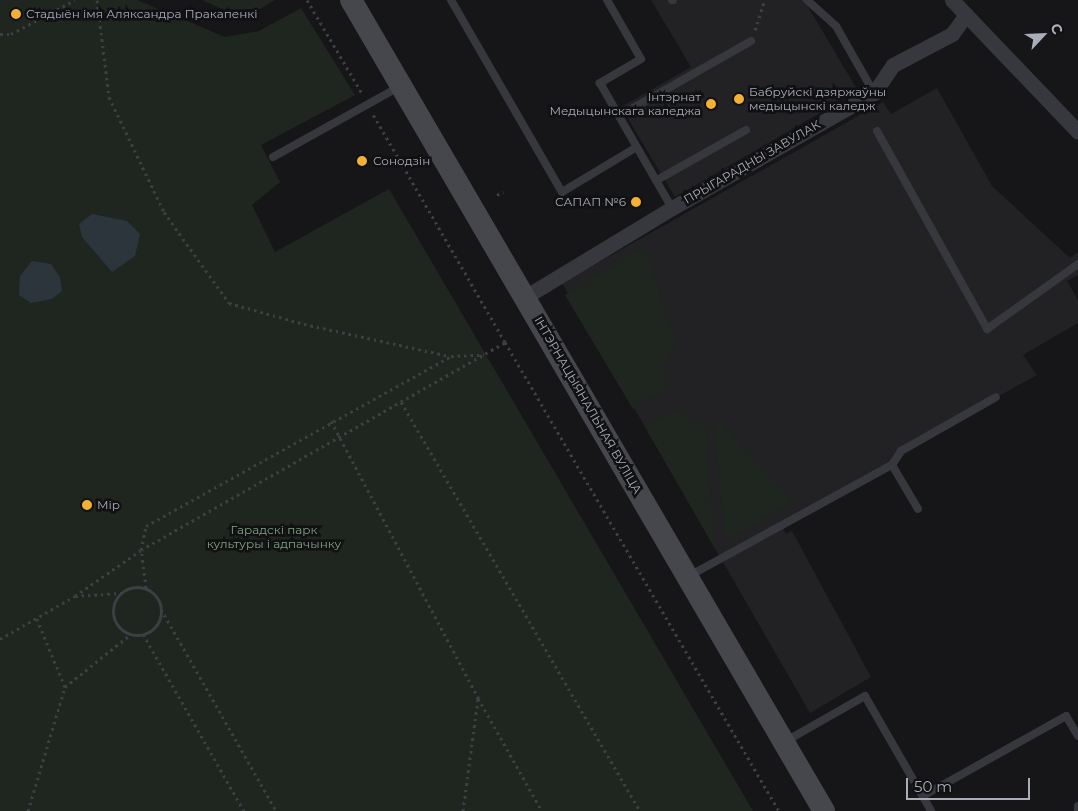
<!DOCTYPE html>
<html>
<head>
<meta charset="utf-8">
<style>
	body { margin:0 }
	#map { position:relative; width:1078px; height:811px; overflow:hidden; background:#161618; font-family:Montserrat,sans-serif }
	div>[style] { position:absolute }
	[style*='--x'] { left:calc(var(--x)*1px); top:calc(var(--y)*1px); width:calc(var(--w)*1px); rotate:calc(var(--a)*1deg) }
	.built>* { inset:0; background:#222225 }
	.green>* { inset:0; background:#1e261f }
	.water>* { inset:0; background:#2c353c }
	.path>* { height:3px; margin-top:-1.5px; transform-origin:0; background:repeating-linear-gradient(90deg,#3d3f44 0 2.5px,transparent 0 6.5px) }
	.path>.ring { margin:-1.5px; padding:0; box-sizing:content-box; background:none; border:3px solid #3d3f44; border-radius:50% }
	.service>* { height:8px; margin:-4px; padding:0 4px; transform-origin:4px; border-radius:4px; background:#37383d }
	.minor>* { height:15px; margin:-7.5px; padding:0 7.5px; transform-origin:7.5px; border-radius:7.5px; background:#37383d }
	.secondary>* { height:22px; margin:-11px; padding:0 11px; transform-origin:11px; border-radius:11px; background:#45474d }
	.dots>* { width:14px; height:14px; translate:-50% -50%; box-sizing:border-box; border:2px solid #111113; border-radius:50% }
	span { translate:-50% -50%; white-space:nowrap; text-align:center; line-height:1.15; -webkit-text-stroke:5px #111113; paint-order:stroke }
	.poi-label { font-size:12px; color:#a8adb8 }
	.left { translate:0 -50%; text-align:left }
	.right { translate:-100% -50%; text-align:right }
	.street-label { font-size:12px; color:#a8adb8 }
	.park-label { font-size:12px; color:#7fa381 }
	.north { position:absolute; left:1018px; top:10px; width:50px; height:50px; -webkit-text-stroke:4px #111113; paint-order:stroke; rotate:65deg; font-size:14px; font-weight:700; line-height:20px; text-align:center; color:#a8adb8 }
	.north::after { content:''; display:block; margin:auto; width:18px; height:22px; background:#a8adb8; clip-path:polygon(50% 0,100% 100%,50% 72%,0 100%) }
	.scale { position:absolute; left:906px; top:778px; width:124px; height:22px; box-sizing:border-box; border:2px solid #a8adb8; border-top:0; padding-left:6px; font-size:15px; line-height:18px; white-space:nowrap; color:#a8adb8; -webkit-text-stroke:4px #111113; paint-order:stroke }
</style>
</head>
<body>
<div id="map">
	<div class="built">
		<i style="clip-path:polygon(651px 0,804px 0,858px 91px,675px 197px,621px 107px,691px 67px)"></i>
		<i style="clip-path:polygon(937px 88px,992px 186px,1070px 258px,1078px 252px,1078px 275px,1067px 281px,1078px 300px,1078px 323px,1023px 355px,1037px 375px,900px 450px,892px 465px,782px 526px,786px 534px,792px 531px,871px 677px,810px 713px,562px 283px,883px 102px,891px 114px)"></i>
	</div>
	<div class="green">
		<i style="clip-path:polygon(0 0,137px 0,225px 37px,259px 31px,301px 8px,355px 95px,261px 145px,280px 182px,252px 205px,275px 252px,389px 189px,753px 811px,0 811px)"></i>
		<i style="clip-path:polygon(202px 0,275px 0,260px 9px,224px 10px)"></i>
		<i style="clip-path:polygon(644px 247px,676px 344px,663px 366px,666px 390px,633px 409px,565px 295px)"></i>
		<i style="clip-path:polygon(675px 409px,695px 423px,706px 425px,714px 547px,645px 427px)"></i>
		<i style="clip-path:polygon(721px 423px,793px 502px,726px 540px,713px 425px)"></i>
	</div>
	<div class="water">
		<i style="clip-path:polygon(92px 214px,127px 221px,140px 234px,135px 256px,112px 272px,82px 237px,79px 224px)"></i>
		<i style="clip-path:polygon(32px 261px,51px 264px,60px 277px,62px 291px,52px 299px,31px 303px,19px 295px,20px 276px)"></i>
	</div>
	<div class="path">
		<i style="--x:97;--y:0;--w:98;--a:82.9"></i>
		<i style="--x:109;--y:97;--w:127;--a:64.4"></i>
		<i style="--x:164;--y:212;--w:112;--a:54.5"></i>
		<i style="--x:229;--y:303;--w:78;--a:15.6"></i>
		<i style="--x:304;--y:324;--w:149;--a:12.4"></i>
		<i style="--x:307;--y:0;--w:110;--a:59.5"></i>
		<i style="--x:755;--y:30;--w:32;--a:-72"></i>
		<i style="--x:0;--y:34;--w:11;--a:0"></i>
		<i style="--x:11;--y:34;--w:72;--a:-28"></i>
		<i style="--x:497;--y:195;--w:7;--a:-27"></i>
		<i style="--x:505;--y:342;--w:543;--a:59.71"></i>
		<i style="--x:401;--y:402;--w:474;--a:59.7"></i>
		<i style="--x:331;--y:421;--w:314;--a:62"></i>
		<i style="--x:478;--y:698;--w:130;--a:60.5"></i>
		<i class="ring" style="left:113px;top:587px;width:45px;height:45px"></i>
		<i style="--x:146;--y:588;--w:38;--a:-97"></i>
		<i style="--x:141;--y:550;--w:419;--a:-29.7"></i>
		<i style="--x:505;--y:342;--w:263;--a:-120.1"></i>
		<i style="--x:75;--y:596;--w:46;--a:-3.7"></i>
		<i style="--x:161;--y:609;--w:232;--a:60.3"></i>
		<i style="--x:143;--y:634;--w:204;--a:60.3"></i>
		<i style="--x:0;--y:639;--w:86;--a:-29.8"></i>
		<i style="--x:75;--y:596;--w:80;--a:-34.9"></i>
		<i style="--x:141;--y:550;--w:25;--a:-78"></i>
		<i style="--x:146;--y:526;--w:349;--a:-29.1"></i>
		<i style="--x:451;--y:356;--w:33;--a:-2"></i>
		<i style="--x:65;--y:687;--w:85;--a:-38.8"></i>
		<i style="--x:28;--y:811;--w:129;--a:-73.4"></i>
		<i style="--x:65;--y:687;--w:74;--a:-112.4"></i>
		<i style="--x:463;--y:811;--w:113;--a:-82.4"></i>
	</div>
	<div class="service">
		<i style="--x:451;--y:0;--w:222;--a:60"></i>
		<i style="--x:562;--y:192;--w:87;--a:-31"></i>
		<i style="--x:607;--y:0;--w:68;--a:60"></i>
		<i style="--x:641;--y:59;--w:48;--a:149.7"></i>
		<i style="--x:600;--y:83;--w:144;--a:60.1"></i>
		<i style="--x:672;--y:0;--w:1;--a:0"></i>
		<i style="--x:807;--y:0;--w:39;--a:42"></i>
		<i style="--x:836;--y:26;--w:77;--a:60.4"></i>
		<i style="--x:619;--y:116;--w:152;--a:-29.6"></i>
		<i style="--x:877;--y:131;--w:227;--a:60.9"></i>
		<i style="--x:987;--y:329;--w:112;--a:-35.5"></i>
		<i style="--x:273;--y:157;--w:144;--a:-29.1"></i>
		<i style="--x:657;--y:180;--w:102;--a:-29.3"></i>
		<i style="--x:892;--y:465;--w:51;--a:59.4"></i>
		<i style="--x:689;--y:576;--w:231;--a:-28.7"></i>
		<i style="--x:892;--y:465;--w:17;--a:-57"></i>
		<i style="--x:901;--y:451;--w:109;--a:-29.6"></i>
		<i style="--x:786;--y:741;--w:91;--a:-29.7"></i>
		<i style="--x:865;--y:696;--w:133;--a:60.1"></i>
		<i style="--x:923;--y:796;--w:164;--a:-29.2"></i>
		<i style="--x:1066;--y:716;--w:23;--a:59"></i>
		<i style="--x:1078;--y:811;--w:5;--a:-90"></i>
	</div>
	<div class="minor">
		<i style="--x:952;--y:0;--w:182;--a:46.3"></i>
		<i style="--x:525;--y:297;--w:172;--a:-31.2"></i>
		<i style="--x:672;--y:208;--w:232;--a:-29.7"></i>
		<i style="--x:874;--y:93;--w:34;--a:-56"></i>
		<i style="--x:893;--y:65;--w:67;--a:-27.7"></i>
		<i style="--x:952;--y:34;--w:24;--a:-54"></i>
	</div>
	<div class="secondary">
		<i style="--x:351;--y:0;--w:939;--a:59.75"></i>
	</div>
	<div class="dots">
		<i style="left:16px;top:14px;background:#f2b134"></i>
		<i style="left:739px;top:99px;background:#f2b134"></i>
		<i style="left:711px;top:104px;background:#f2b134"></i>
		<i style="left:362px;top:161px;background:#f2b134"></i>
		<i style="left:636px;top:202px;background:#f2b134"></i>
		<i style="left:87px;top:505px;background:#f2b134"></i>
	</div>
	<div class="poi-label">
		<span class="left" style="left:26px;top:14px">Стадыён імя Аляксандра Пракапенкі</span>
		<span class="left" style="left:749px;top:99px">Бабруйскі дзяржаўны<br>медыцынскі каледж</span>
		<span class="right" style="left:701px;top:104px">Інтэрнат<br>Медыцынскага каледжа</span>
		<span class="left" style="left:373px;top:161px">Сонодзін</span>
		<span class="right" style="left:626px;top:202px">САПАП №6</span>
		<span class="left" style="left:97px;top:505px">Мір</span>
	</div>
	<div class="street-label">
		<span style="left:752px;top:162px;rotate:-30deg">ПРЫГАРАДНЫ ЗАВУЛАК</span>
		<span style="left:588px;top:405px;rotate:60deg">ІНТЭРНАЦЫЯНАЛЬНАЯ ВУЛІЦА</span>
	</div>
	<div class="park-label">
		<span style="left:274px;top:537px">Гарадскі парк<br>культуры і адпачынку</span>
	</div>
	<div class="north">С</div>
	<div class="scale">50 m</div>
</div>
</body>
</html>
